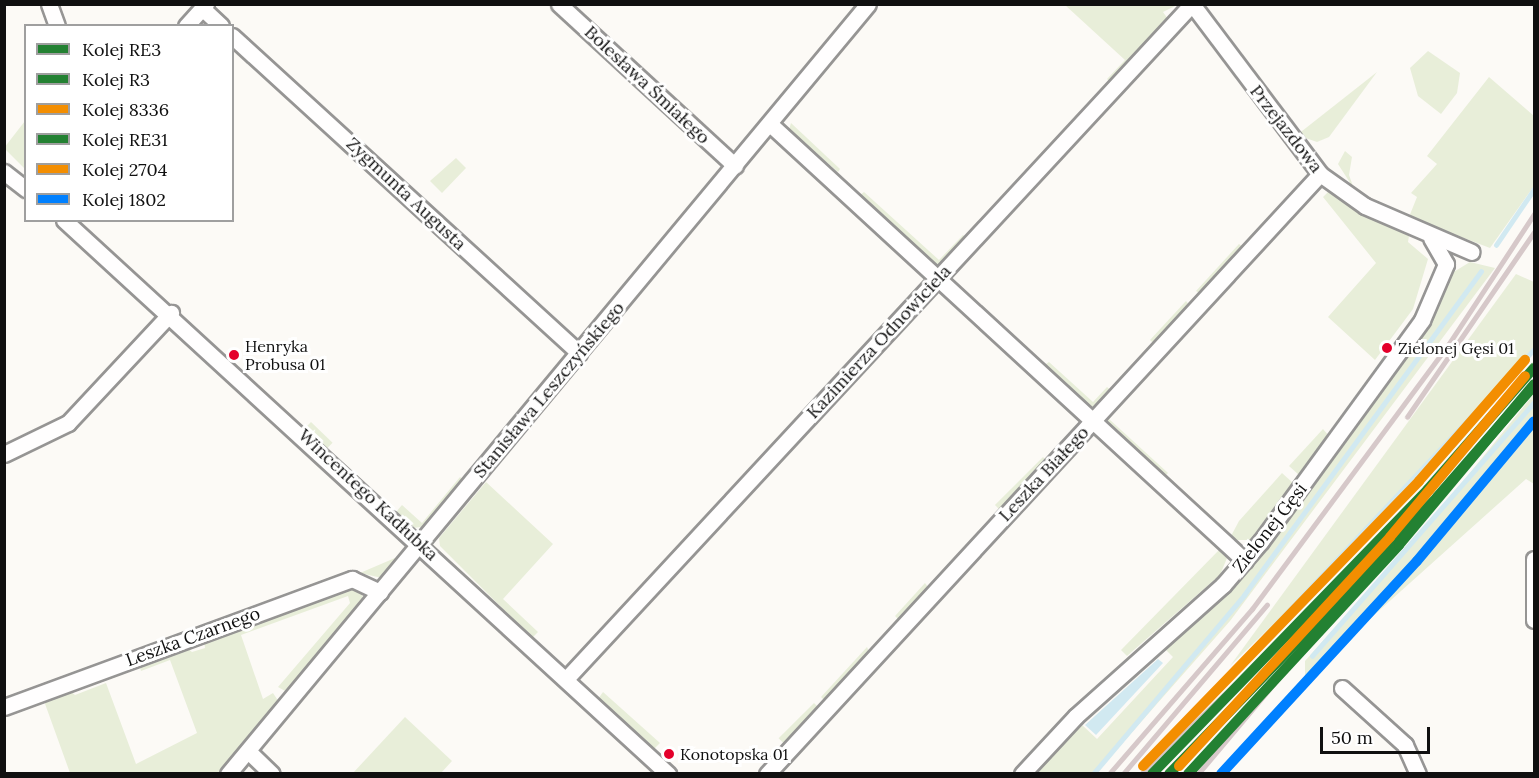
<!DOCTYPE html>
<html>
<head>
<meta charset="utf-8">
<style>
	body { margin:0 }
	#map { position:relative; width:1539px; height:778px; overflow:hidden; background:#fcfaf6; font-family:Lora,serif }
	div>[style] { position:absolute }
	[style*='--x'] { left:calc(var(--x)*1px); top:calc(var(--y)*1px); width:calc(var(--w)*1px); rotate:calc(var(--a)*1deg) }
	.green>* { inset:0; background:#e8eed9; transform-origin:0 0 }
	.water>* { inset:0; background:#d1e9f1 }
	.stream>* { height:4.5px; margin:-2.25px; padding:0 2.25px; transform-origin:2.25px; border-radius:2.25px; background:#d1e9f1 }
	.roads { filter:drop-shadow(2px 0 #969594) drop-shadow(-2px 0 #969594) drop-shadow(0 2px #969594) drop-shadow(0 -2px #969594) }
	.minor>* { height:15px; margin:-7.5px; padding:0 7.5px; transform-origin:7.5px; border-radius:7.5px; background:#fffefe }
	.rail>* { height:4.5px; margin:-2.25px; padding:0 2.25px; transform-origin:2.25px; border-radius:2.25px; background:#d6c8c9 }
	.rail-1>* { height:10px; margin:-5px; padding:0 5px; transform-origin:5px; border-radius:5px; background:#238132 }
	.rail-2>* { height:10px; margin:-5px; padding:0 5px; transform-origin:5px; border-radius:5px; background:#238132 }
	.rail-3>* { height:10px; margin:-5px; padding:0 5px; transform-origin:5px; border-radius:5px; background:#f38e01 }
	.rail-4>* { height:10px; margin:-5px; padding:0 5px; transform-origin:5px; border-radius:5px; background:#238132 }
	.rail-5>* { height:10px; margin:-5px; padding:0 5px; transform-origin:5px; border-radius:5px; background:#f38e01 }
	.rail-6>* { height:10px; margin:-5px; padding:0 5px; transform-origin:5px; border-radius:5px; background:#0080ff }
	.dots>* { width:16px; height:16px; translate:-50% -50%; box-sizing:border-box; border:3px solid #fff; border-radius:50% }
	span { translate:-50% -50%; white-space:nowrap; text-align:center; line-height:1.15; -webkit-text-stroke:6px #fff; paint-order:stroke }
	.bus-label { font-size:16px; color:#101010 }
	.left { translate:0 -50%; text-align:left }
	.street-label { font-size:18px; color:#101010 }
	.frame { position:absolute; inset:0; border:6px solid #101010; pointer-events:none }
	.legend { position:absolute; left:24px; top:24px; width:210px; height:198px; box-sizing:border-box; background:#fff; border:2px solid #9f9f9f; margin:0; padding:8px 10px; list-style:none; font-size:18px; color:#101010 }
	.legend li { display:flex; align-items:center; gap:12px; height:30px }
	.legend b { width:30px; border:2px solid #9f9f9f }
	.scale { position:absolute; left:1320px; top:727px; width:110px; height:27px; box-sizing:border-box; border:3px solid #101010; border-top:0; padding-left:8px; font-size:18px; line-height:21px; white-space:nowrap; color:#101010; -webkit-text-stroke:4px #fff; paint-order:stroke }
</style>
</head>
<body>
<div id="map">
	<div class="green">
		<i style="clip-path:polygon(1065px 5px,1177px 5px,1163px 12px,1170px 22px,1112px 84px,1107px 79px,1125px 60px)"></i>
		<i style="clip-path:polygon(1428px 51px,1460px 73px,1457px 93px,1441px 114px,1418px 96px,1410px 68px)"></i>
		<i style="clip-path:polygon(1377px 72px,1329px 137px,1317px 142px,1297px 135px)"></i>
		<i style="clip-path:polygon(1489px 77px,1534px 116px,1534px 186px,1490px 248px,1409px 217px,1417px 197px,1411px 193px,1437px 164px,1427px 156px)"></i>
		<i style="clip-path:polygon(25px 121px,25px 169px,4px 148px)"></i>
		<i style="clip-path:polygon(791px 123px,840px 169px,838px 172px,789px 130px)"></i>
		<i style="clip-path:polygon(1345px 151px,1352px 157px,1349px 175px,1354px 189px,1338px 164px)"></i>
		<i style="clip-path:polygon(456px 158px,466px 168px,442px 193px,430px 181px)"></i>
		<i style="clip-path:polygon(864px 192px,939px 260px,963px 235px,968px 239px,941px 265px,933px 264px,859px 196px)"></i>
		<i style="clip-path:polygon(1328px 192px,1409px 236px,1408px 242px,1428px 259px,1413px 309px,1375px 360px,1328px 317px,1376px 263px,1323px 197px)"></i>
		<i style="clip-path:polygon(1239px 244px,1243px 247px,1199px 293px,1196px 291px)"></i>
		<i style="clip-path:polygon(1470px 262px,1495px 268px,1230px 621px,1096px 773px,1033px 774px,1080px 723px,1097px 739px,1173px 657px,1164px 648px,1250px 569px,1429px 328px,1452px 273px)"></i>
		<i style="clip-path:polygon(1516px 274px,1534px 282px,1534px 348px,1404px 498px,1230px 666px)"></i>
		<i style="clip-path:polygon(1186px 301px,1190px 306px,1156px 346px,1150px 340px)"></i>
		<i style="clip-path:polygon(1049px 362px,1093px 402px,1107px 387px,1113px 392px,1096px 409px,1086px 406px,1043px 366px)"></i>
		<i style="clip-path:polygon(1534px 394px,1534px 484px,1526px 479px,1305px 677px,1305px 661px,1435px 516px)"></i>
		<i style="clip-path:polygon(1109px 419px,1168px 473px,1164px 477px,1106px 422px)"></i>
		<i style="left:311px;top:422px;width:30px;height:8px;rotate:44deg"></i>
		<i style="clip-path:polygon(1323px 429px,1329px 436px,1299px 475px,1289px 466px)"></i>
		<i style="left:1043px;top:457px;width:6px;height:68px;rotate:45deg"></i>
		<i style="clip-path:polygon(1282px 473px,1293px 483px,1250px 540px,1235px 540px,1231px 536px,1239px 521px)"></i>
		<i style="clip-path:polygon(460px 477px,464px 480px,426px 526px,414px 528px,396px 512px,402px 505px,422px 523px)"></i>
		<i style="clip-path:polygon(486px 482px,553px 544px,503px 599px,538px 632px,532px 638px,440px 546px,439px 538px)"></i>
		<i style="clip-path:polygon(1220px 549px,1227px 558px,1220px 575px,1127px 656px,1121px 650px)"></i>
		<i style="clip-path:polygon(395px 558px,399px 560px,382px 578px,360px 573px)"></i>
		<i style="clip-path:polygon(925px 583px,930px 590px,899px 620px,895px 616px)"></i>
		<i style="clip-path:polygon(351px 586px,362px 592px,363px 600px,287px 692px,278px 687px,350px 603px,348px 596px,241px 635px,263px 699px,273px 693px,279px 702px,219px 773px,70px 773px,44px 701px,21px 709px,68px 689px,75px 695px,106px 683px,136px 764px,197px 733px,170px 660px,141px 671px,139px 664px,186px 647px,192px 652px,205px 648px,204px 640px)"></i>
		<i style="clip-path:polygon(867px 647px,870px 654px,825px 701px,821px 697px)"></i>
		<i style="clip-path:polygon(603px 692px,660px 743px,653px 750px,598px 699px)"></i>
		<i style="left:814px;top:703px;width:7px;height:50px;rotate:45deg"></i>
		<i style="clip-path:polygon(405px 717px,452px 761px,441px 773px,353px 773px)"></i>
	</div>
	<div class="water">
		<i style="clip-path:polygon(1158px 659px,1163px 663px,1096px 735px,1085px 725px)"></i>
	</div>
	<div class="stream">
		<i style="--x:1496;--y:245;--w:68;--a:-55.8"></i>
		<i style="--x:1312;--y:656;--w:337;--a:-48.8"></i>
		<i style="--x:1231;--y:672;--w:443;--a:-46.8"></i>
		<i style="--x:1093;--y:774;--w:234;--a:-49.8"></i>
		<i style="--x:1244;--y:595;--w:401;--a:-53.8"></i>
	</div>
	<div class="roads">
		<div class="minor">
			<i style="--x:49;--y:4;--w:23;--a:70"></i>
			<i style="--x:559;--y:4;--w:239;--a:42.6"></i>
			<i style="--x:1192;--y:4;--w:213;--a:53"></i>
			<i style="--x:1320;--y:174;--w:55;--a:35.4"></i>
			<i style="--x:1365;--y:206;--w:116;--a:23.3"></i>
			<i style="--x:202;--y:8;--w:26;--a:43"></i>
			<i style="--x:186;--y:26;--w:30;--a:-48"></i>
			<i style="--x:232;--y:36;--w:470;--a:42.4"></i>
			<i style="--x:770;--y:124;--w:645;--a:42.61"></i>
			<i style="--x:4;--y:172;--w:28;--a:38"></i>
			<i style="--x:64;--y:220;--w:820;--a:42.53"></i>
			<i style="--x:4;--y:454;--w:71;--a:-25.8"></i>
			<i style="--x:68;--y:423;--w:151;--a:-46.9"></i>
			<i style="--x:1534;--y:559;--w:61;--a:90"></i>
			<i style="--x:566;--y:679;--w:921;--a:-47.16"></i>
			<i style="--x:1342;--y:688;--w:85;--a:42.1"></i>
			<i style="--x:1405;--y:745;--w:32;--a:66"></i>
			<i style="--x:4;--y:707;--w:371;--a:-20.2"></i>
			<i style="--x:352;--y:579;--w:31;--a:25"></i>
			<i style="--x:248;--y:751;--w:33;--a:44"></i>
			<i style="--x:228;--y:774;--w:1001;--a:-50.27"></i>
			<i style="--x:767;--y:774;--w:816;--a:-47.33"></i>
			<i style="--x:1022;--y:774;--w:79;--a:-47"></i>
			<i style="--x:1076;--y:716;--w:197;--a:-41.7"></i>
			<i style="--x:1223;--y:585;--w:58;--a:-49.2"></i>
			<i style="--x:1261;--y:541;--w:273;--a:-53.9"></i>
			<i style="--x:1422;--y:320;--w:61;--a:-66.8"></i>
			<i style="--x:1446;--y:264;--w:30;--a:-120"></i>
		</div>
	</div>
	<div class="rail">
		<i style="--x:1407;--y:417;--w:224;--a:-55.5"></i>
		<i style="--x:1109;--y:774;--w:218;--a:-49.1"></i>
		<i style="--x:1252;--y:609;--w:329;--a:-53.4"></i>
		<i style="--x:1448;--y:345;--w:157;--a:-56.7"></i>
		<i style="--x:1123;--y:774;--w:222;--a:-49.6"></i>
		<i style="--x:1141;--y:774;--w:166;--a:-43.8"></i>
		<i style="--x:1198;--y:774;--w:155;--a:-50"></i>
	</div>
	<div class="rail-1">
		<i style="--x:1152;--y:774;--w:397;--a:-45.9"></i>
		<i style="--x:1428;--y:489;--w:161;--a:-48.8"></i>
	</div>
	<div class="rail-2">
		<i style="--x:1169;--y:774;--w:385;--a:-45.9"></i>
		<i style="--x:1437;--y:497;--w:147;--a:-48.9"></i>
	</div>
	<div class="rail-3">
		<i style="--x:1143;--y:766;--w:397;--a:-45.9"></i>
		<i style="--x:1419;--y:481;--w:161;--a:-48.8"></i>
	</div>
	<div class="rail-4">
		<i style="--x:1188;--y:774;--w:311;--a:-47.3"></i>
		<i style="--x:1399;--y:545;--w:210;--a:-50"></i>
	</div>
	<div class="rail-5">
		<i style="--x:1179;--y:766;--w:311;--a:-47.3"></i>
		<i style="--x:1390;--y:537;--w:210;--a:-50"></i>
	</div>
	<div class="rail-6">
		<i style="--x:1221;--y:774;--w:289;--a:-47.4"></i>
		<i style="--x:1417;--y:561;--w:182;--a:-50.1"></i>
	</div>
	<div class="dots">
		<i style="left:1387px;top:348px;background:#e4002b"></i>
		<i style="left:234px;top:355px;background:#e4002b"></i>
		<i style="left:669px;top:754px;background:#e4002b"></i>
	</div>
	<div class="bus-label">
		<span class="left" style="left:245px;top:355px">Henryka<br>Probusa 01</span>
		<span class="left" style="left:1398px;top:348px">Zielonej Gęsi 01</span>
		<span class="left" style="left:680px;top:754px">Konotopska 01</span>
	</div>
	<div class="street-label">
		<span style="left:647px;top:85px;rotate:43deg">Bolesława Śmiałego</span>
		<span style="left:1286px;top:129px;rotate:52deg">Przejazdowa</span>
		<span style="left:406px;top:194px;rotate:43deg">Zygmunta Augusta</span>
		<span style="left:879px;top:342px;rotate:-47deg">Kazimierza Odnowiciela</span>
		<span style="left:549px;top:390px;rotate:-50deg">Stanisława Leszczyńskiego</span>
		<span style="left:1044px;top:474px;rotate:-47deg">Leszka Białego</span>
		<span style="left:368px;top:495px;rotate:43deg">Wincentego Kadłubka</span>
		<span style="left:1270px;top:528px;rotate:-52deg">Zielonej Gęsi</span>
		<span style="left:193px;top:637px;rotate:-20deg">Leszka Czarnego</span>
	</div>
	<div class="frame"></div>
	<ul class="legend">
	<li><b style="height:8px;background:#238132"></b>Kolej RE3</li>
	<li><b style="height:8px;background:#238132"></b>Kolej R3</li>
	<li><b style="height:8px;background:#f38e01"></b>Kolej 8336</li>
	<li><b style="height:8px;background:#238132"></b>Kolej RE31</li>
	<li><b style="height:8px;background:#f38e01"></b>Kolej 2704</li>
	<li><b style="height:8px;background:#0080ff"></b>Kolej 1802</li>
	</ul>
	<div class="scale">50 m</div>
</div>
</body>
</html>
